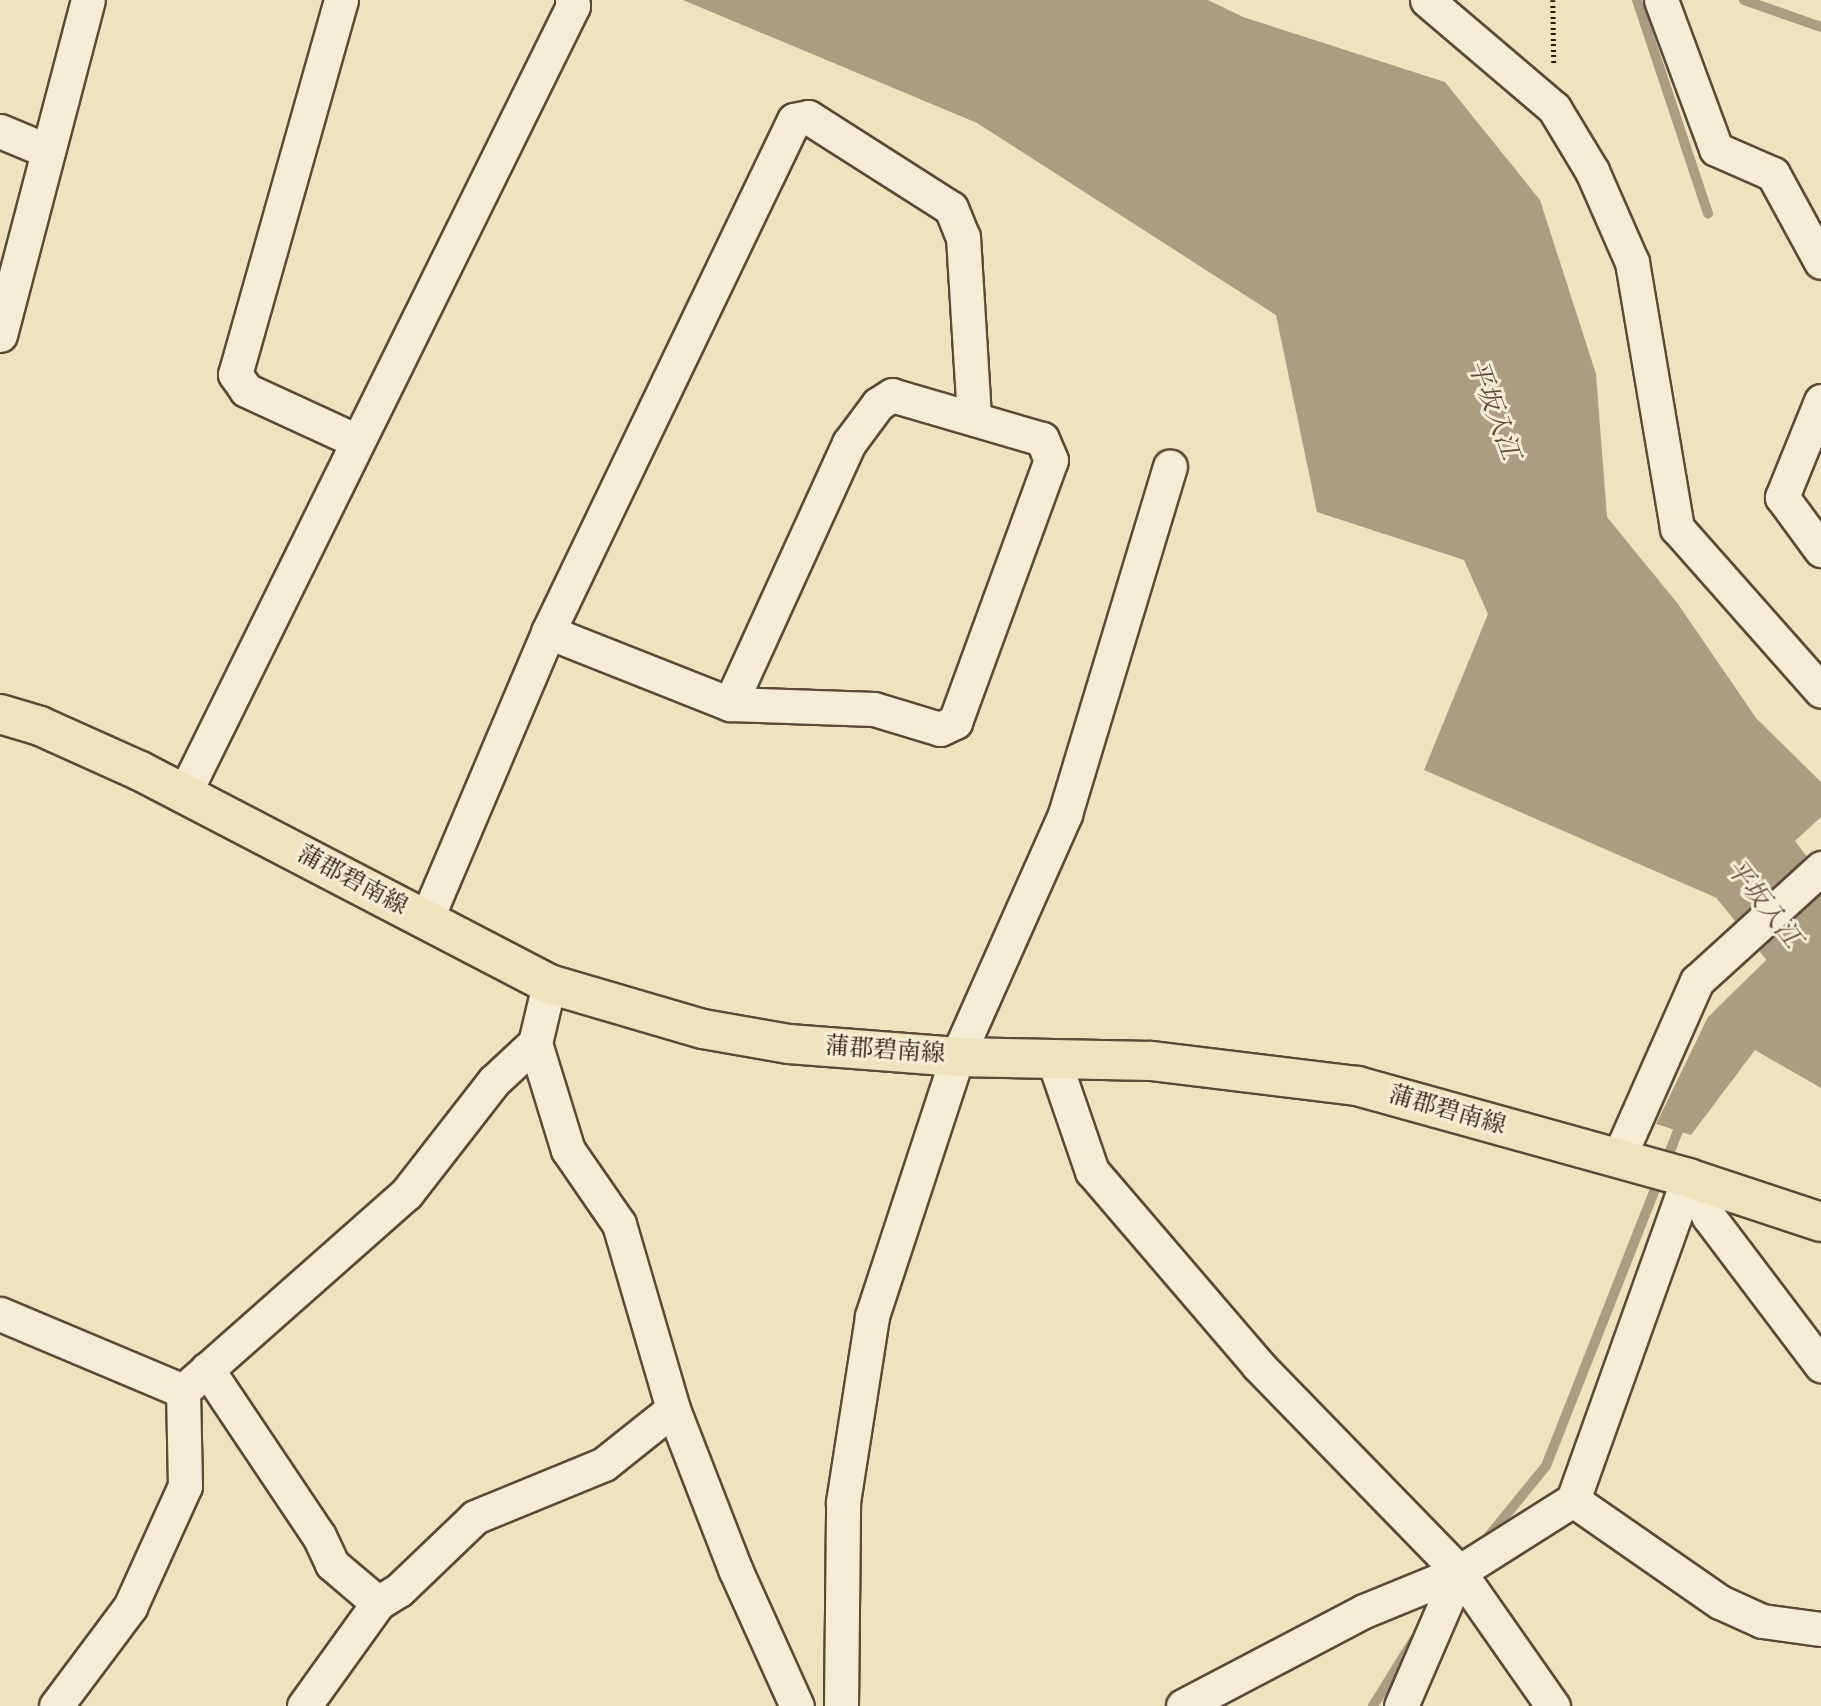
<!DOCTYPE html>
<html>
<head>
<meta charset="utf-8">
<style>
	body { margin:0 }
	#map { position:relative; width:1821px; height:1706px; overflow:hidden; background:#eee3bf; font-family:"IM FELL English","Noto Serif JP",serif }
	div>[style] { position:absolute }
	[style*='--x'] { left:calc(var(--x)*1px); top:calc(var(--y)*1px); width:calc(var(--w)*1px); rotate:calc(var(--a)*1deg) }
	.water>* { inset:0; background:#ac9d82 }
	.stream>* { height:10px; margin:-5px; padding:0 5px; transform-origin:5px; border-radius:5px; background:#ac9d82 }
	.river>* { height:61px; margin:-30.5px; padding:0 30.5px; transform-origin:30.5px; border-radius:30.5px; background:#ac9d82 }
	.path>* { height:4.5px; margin-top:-2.25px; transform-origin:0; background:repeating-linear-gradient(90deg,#2c160b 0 2px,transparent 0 5.5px) }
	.roads { filter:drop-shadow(2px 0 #5c4938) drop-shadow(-2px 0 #5c4938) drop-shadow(0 2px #5c4938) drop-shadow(0 -2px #5c4938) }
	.minor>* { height:33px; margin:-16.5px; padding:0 16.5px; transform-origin:16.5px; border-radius:16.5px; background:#f4edd5 }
	.major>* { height:38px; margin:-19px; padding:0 19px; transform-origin:19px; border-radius:19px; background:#eee3bf }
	span { translate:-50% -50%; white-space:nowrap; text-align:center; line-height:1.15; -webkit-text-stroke:6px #f4edd5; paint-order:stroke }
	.street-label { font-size:24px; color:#2c160b }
	.water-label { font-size:26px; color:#5f4c3b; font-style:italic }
</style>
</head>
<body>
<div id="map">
	<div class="water">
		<i style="clip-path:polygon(683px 0,1208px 0,1243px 17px,1445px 82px,1540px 200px,1596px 374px,1607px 517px,1678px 604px,1756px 718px,1821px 782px,1821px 817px,1795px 841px,1821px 875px,1821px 1088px,1755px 1050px,1691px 1135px,1656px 1124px,1708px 1017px,1805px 922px,1766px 867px,1726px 902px,1424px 770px,1488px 614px,1464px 560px,1317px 512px,1276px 315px,977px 123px)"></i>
	</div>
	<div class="stream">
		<i style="--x:1637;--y:0;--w:225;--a:71.6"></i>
		<i style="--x:1744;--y:0;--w:82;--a:19.3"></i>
		<i style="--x:1484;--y:1542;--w:98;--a:-50.8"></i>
		<i style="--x:1546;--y:1466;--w:372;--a:-68.5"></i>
		<i style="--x:1373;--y:1706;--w:78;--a:-58.2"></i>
	</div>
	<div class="river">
		<i style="--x:1699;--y:814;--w:72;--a:58.1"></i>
		<i style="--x:1737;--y:875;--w:122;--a:51"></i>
	</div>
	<div class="path">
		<i style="--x:1553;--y:0;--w:65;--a:89.1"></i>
	</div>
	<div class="roads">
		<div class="minor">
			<i style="--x:341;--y:0;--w:389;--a:105.8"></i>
			<i style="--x:235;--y:374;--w:19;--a:55"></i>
			<i style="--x:246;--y:390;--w:122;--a:24.7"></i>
			<i style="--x:1427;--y:0;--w:167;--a:40.4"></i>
			<i style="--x:1554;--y:108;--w:74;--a:58.9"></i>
			<i style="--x:1592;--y:171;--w:99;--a:66.3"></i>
			<i style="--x:1632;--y:262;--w:270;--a:80.4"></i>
			<i style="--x:1677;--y:528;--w:217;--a:48.5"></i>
			<i style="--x:1661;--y:0;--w:159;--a:69.7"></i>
			<i style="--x:1716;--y:149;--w:62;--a:23.7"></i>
			<i style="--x:1773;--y:174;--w:100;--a:61.4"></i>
			<i style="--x:0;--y:131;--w:52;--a:22.6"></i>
			<i style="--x:0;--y:335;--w:346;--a:-75.3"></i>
			<i style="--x:1821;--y:401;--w:104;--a:112.1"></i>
			<i style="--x:1782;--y:497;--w:66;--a:53.7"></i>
			<i style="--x:548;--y:632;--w:196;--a:21.6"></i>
			<i style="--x:730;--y:704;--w:144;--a:2"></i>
			<i style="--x:874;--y:709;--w:69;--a:16.9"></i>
			<i style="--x:940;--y:729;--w:17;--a:-25"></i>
			<i style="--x:955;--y:722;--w:279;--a:-69.9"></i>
			<i style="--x:1051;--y:460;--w:23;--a:-113"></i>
			<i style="--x:1042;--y:439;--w:156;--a:-163.7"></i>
			<i style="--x:892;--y:395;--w:17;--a:147"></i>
			<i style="--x:878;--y:404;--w:49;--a:126.6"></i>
			<i style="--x:849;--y:443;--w:287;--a:114.5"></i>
			<i style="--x:184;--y:794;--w:879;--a:-63.73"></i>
			<i style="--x:573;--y:6;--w:6;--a:-99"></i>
			<i style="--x:426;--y:920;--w:313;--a:-67"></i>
			<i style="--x:548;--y:632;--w:568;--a:-64.34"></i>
			<i style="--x:794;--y:120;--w:14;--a:-12"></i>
			<i style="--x:808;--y:117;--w:169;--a:32.5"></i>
			<i style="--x:951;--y:208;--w:31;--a:68"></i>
			<i style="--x:963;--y:237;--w:181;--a:86.5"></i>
			<i style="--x:549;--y:984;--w:61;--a:103.3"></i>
			<i style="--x:535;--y:1043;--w:112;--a:72.9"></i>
			<i style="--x:568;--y:1150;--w:90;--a:55.4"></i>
			<i style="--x:619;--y:1224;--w:193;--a:73.7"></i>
			<i style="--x:673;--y:1409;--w:172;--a:68.8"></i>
			<i style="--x:735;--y:1569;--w:150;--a:65.7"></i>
			<i style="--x:1053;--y:1058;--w:120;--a:71"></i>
			<i style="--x:1092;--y:1171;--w:255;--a:49.4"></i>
			<i style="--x:1258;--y:1365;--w:289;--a:45.8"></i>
			<i style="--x:1459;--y:1572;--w:164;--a:55"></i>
			<i style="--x:1618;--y:1159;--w:195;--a:-66.1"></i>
			<i style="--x:1697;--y:981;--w:168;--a:-42.3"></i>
			<i style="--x:1688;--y:1178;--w:44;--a:61.7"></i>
			<i style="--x:1709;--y:1217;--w:186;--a:52.9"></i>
			<i style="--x:0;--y:1314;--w:199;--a:22.8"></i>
			<i style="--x:207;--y:1369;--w:201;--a:56.2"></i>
			<i style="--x:319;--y:1536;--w:31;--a:65"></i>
			<i style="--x:332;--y:1564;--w:60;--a:40.3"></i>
			<i style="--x:1573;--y:1500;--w:179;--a:34.8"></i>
			<i style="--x:1720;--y:1602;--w:46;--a:24.3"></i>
			<i style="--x:1762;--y:1621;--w:60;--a:7.7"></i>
			<i style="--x:56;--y:1706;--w:124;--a:-53.2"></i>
			<i style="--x:130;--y:1607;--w:133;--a:-65.6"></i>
			<i style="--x:185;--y:1486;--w:95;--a:-91.2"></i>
			<i style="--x:183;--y:1391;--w:298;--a:-41.5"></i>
			<i style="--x:406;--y:1194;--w:143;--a:-52.1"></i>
			<i style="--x:494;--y:1081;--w:56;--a:-42.8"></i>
			<i style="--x:304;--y:1706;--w:127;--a:-54.3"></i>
			<i style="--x:378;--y:1603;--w:25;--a:-32"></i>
			<i style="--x:399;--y:1590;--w:105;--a:-43.8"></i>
			<i style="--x:475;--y:1517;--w:139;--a:-22.3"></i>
			<i style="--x:604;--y:1464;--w:88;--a:-38.6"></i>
			<i style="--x:841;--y:1706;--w:204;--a:-89.4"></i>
			<i style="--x:843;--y:1502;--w:188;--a:-81.1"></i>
			<i style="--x:872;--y:1316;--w:273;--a:-71.8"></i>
			<i style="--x:957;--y:1057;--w:266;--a:-66"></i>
			<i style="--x:1065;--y:814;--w:363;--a:-73.2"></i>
			<i style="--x:1183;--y:1706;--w:204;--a:-27.7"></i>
			<i style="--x:1364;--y:1611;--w:103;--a:-22.3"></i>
			<i style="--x:1459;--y:1572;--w:135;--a:-32.3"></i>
			<i style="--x:1573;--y:1500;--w:342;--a:-70.3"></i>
			<i style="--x:1401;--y:1706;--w:146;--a:-66.6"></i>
		</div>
		<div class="major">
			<i style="--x:0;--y:714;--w:42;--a:16.7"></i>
			<i style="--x:40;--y:726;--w:110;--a:24.2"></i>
			<i style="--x:140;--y:771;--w:461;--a:27.5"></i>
			<i style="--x:549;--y:984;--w:160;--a:16.3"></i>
			<i style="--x:703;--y:1029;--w:87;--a:9.9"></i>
			<i style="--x:789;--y:1044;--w:169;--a:4.4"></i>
			<i style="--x:957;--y:1057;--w:194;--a:1.2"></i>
			<i style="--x:1151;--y:1061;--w:208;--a:6.9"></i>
			<i style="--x:1357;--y:1086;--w:344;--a:15.5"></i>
			<i style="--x:1688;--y:1178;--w:140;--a:18.3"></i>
		</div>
	</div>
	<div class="street-label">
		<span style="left:352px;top:881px;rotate:28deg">蒲郡碧南線</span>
		<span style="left:885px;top:1051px;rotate:4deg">蒲郡碧南線</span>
		<span style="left:1447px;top:1111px;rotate:16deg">蒲郡碧南線</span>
	</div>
	<div class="water-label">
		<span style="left:1493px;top:410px;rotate:70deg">平坂入江</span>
		<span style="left:1763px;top:904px;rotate:52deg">平坂入江</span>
	</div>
</div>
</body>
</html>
